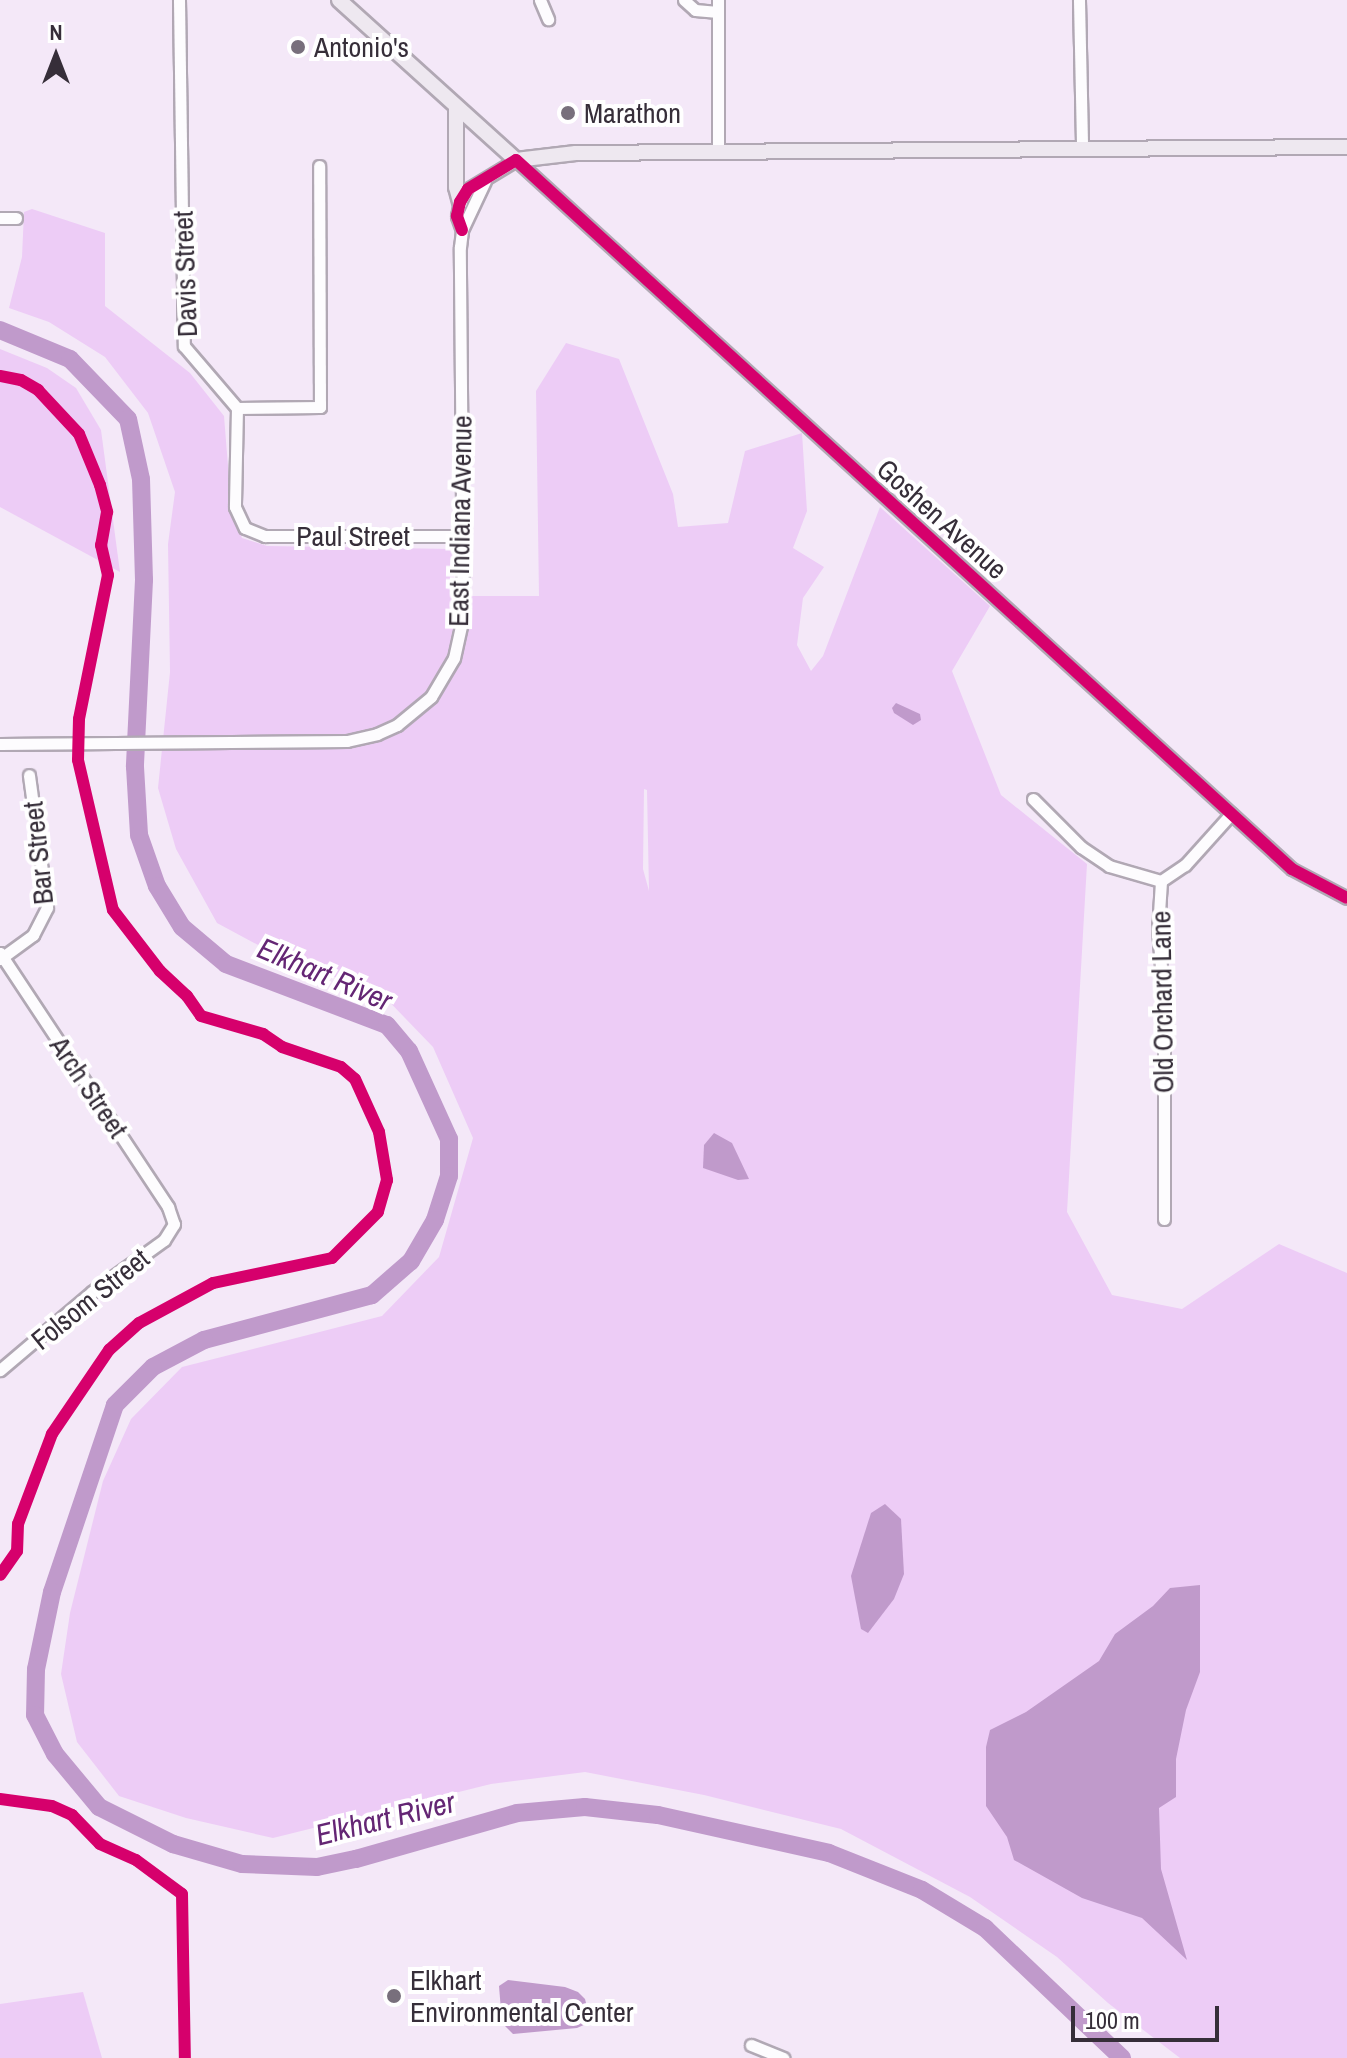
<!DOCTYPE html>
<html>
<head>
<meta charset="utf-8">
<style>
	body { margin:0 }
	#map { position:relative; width:1347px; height:2058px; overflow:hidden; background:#f4e8f8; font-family:"Archivo Narrow",sans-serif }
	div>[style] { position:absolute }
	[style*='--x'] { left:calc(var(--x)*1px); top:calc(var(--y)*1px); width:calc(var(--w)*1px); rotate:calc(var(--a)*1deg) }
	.green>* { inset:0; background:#edccf6 }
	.water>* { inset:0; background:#c09acb }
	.river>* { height:18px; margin:-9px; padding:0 9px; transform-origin:9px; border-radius:9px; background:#c09acb }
	.roads { filter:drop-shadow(2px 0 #b1a8b4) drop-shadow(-2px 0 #b1a8b4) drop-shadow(0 2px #b1a8b4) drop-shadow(0 -2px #b1a8b4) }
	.minor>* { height:11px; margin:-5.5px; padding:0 5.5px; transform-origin:5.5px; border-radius:5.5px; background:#fdfcfe }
	.major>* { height:14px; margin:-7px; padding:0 7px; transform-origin:7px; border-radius:7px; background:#eee8f0 }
	.cycleway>* { height:12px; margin:-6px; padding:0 6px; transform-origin:6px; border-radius:6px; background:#d6006c }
	.dots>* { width:22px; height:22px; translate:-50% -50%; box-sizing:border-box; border:4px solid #fff; border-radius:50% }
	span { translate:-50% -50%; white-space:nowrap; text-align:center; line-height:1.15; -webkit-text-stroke:8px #fff; paint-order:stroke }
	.poi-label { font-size:28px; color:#362e39 }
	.left { translate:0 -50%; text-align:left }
	.street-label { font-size:28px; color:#362e39 }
	.water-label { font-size:30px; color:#642674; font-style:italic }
	.north { position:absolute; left:16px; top:16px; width:80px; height:80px; -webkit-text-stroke:6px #fff; paint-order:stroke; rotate:0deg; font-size:22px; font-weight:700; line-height:32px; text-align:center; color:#362e39 }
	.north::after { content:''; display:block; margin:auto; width:28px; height:36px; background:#362e39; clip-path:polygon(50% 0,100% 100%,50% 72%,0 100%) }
	.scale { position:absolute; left:1071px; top:2006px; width:148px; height:36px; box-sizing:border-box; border:4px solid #362e39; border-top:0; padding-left:10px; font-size:24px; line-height:28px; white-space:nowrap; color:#362e39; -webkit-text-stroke:6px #fff; paint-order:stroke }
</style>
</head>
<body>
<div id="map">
	<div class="green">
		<i style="clip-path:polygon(evenodd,32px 209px,105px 233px,105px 306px,190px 373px,224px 416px,232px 516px,242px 538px,267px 546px,453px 549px,455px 596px,539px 596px,536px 391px,566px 343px,619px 359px,673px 494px,678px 527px,728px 523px,745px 451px,802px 433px,807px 511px,793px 548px,824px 567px,803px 598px,797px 645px,811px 671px,823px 656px,880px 507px,990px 606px,952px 671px,1001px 795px,1087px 864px,1067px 1212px,1112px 1295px,1182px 1309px,1279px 1244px,1347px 1273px,1347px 2058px,1180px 2058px,1108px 2003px,1057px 1957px,970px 1897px,841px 1829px,704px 1795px,585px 1772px,491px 1784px,273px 1838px,186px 1818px,119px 1796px,77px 1742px,61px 1674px,70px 1613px,103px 1481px,131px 1419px,182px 1367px,382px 1316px,439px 1257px,473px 1138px,433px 1047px,377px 989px,299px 967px,217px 923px,176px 849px,158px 788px,170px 672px,168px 544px,175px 492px,148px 413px,105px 357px,49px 322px,9px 308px,22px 257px,24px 212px,32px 209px,644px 789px,647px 790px,649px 891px,643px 869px,644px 789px)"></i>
		<i style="clip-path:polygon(0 349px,47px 368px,76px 388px,101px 430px,120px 572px,0 507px)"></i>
		<i style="clip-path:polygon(83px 1992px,102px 2058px,0 2058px,0 2004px)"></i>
	</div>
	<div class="water">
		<i style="clip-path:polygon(896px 703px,920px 714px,921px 720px,913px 725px,894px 713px,892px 708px)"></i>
		<i style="clip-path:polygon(714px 1133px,732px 1143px,749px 1179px,738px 1180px,703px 1168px,704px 1145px)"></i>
		<i style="clip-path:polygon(885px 1504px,901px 1519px,904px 1574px,894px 1599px,868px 1633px,861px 1629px,851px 1576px,871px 1513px)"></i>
		<i style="clip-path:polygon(1200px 1585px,1200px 1672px,1186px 1710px,1176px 1759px,1176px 1797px,1159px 1808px,1161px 1869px,1187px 1960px,1142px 1918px,1082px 1898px,1014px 1860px,1007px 1837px,986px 1806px,986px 1747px,990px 1730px,1026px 1712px,1099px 1661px,1115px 1634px,1153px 1606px,1170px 1588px)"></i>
		<i style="clip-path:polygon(508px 1980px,565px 1987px,578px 1992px,585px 1999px,589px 2015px,586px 2024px,577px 2028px,513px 2034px,502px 2023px,499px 1986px)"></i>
	</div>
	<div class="river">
		<i style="--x:0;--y:330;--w:76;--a:22.5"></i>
		<i style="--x:70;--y:359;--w:83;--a:46"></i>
		<i style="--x:128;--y:419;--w:61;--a:77.8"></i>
		<i style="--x:141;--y:479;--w:101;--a:88.3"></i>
		<i style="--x:144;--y:580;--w:187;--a:92.8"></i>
		<i style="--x:135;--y:767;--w:68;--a:86.6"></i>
		<i style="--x:139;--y:835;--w:54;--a:70.6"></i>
		<i style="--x:157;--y:886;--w:48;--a:58.6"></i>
		<i style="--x:182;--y:927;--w:57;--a:40.1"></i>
		<i style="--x:226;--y:964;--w:172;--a:20.8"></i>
		<i style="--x:387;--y:1025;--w:34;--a:50"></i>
		<i style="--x:409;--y:1051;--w:97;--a:65.6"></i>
		<i style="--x:449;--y:1139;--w:37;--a:90"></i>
		<i style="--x:449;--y:1176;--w:46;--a:107.7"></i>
		<i style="--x:435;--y:1220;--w:48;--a:120.3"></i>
		<i style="--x:411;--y:1261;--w:52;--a:138.9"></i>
		<i style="--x:372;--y:1295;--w:174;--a:165"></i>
		<i style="--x:204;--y:1340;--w:58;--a:152.1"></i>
		<i style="--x:153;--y:1367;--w:54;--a:135"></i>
		<i style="--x:115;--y:1405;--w:197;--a:108.6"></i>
		<i style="--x:52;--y:1592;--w:79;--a:101.7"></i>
		<i style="--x:36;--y:1669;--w:46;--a:91.2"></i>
		<i style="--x:35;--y:1715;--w:44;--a:62.9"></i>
		<i style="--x:55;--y:1754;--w:69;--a:50.3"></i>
		<i style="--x:99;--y:1807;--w:83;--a:26.6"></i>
		<i style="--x:173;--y:1844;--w:72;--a:16.2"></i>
		<i style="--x:242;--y:1864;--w:75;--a:2.3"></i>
		<i style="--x:317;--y:1867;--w:40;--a:-12"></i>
		<i style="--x:356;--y:1859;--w:167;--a:-15.9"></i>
		<i style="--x:517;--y:1813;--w:68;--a:-5"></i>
		<i style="--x:585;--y:1807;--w:73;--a:6.3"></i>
		<i style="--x:658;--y:1815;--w:175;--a:12.5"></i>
		<i style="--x:829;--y:1853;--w:100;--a:21.7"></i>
		<i style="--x:922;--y:1890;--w:74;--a:31.1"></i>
		<i style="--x:985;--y:1928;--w:189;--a:43.5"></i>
	</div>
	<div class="roads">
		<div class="minor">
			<i style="--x:179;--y:0;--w:346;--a:89.2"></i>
			<i style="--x:184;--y:346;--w:82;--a:49.5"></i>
			<i style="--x:237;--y:408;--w:99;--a:91.2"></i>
			<i style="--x:235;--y:507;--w:23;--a:65"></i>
			<i style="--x:245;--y:528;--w:22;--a:22"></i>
			<i style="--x:265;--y:536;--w:197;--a:0"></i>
			<i style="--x:540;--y:0;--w:21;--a:67"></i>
			<i style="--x:684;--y:0;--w:15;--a:42"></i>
			<i style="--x:695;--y:10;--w:23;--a:5"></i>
			<i style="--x:718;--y:0;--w:152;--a:90"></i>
			<i style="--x:1079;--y:0;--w:149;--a:88.8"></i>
			<i style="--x:0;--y:218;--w:16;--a:0"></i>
			<i style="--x:462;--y:230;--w:15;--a:-110"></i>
			<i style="--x:457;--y:216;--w:14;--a:-78"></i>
			<i style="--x:460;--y:202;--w:15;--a:-58"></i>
			<i style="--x:468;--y:189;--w:56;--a:-31.1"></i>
			<i style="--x:516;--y:160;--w:1051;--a:42.42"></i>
			<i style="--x:1292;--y:869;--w:62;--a:27.8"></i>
			<i style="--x:237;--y:408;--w:83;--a:-0.7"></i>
			<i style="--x:320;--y:407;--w:241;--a:-90.2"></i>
			<i style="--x:0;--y:744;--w:347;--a:-0.5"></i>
			<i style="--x:347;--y:741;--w:31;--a:-13"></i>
			<i style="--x:377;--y:734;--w:22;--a:-24"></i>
			<i style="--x:397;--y:725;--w:44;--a:-39.5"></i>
			<i style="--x:431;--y:697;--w:45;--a:-59.5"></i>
			<i style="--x:454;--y:658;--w:42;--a:-77.6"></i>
			<i style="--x:463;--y:617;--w:370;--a:-90.5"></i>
			<i style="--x:460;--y:247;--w:17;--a:-83"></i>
			<i style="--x:462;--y:230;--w:54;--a:-64.9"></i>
			<i style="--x:1033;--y:799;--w:68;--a:45"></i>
			<i style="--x:1081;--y:847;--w:34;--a:34"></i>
			<i style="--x:1109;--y:866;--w:54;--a:16.1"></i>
			<i style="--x:0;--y:953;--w:305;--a:56.5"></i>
			<i style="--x:168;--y:1207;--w:18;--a:71"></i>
			<i style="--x:174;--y:1224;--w:19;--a:122"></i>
			<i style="--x:164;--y:1240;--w:89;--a:144.2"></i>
			<i style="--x:92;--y:1292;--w:121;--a:139.7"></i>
			<i style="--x:0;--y:959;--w:41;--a:-36"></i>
			<i style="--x:33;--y:935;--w:31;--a:-63"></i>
			<i style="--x:47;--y:907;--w:133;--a:-97.8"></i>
			<i style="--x:1164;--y:1219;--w:214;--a:-90"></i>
			<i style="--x:1164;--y:1005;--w:76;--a:-94.5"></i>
			<i style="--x:1158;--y:929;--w:48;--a:-86.4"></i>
			<i style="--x:1161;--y:881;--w:29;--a:-34"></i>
			<i style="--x:1185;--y:865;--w:69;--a:-48"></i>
			<i style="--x:751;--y:2045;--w:35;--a:22"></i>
		</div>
		<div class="major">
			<i style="--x:339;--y:0;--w:239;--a:42.1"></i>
			<i style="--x:516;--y:160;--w:60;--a:-6.7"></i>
			<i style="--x:576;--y:153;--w:771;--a:-0.45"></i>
			<i style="--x:456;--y:108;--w:79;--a:90"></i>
			<i style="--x:456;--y:187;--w:16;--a:75"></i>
		</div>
	</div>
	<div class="cycleway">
		<i style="--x:462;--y:230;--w:15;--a:-110"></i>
		<i style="--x:457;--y:216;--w:14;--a:-78"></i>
		<i style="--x:460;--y:202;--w:15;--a:-58"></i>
		<i style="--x:468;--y:189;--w:56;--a:-31.1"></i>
		<i style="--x:516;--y:160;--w:1051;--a:42.42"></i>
		<i style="--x:1292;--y:869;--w:62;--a:27.8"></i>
		<i style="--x:0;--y:376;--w:21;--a:11"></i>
		<i style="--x:21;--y:380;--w:20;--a:30"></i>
		<i style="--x:38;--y:390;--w:60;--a:47"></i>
		<i style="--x:79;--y:434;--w:55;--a:67.6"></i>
		<i style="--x:100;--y:485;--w:28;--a:75"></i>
		<i style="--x:107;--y:512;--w:34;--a:100"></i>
		<i style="--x:101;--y:545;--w:31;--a:77"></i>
		<i style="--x:108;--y:575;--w:147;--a:101.4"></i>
		<i style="--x:79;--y:719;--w:41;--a:91.4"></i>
		<i style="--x:78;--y:760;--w:154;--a:76.9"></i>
		<i style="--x:113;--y:910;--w:77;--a:52.4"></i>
		<i style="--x:160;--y:971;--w:37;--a:43"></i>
		<i style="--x:187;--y:996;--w:24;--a:55"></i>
		<i style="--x:201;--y:1016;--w:65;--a:16.2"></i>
		<i style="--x:263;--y:1034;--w:23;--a:34"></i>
		<i style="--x:282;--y:1047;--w:62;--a:18.7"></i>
		<i style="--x:341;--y:1067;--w:18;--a:41"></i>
		<i style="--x:355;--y:1079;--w:58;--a:65.6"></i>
		<i style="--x:379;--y:1132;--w:49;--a:80.5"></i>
		<i style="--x:387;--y:1180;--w:33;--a:106"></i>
		<i style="--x:378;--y:1212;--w:65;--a:135"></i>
		<i style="--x:332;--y:1258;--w:122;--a:168.1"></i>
		<i style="--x:213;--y:1283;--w:84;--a:151.6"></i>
		<i style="--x:139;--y:1323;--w:40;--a:138"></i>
		<i style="--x:109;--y:1350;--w:102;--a:124.2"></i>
		<i style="--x:52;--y:1434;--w:96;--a:110.7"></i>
		<i style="--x:18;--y:1524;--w:27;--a:92"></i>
		<i style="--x:17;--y:1551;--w:29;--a:125"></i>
		<i style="--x:0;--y:1799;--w:52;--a:7.7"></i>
		<i style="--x:52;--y:1806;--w:22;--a:24"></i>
		<i style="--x:72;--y:1815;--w:40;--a:46"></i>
		<i style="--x:100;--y:1844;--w:39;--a:24"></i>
		<i style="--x:136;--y:1860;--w:57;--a:36.5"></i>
		<i style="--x:182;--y:1894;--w:164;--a:89"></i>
	</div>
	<div class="dots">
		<i style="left:298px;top:47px;background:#786f7c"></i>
		<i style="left:568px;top:113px;background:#786f7c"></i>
		<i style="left:394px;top:1996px;background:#786f7c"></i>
	</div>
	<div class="poi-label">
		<span class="left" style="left:314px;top:47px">Antonio's</span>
		<span class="left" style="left:584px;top:113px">Marathon</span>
		<span class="left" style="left:410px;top:1996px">Elkhart<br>Environmental Center</span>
	</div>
	<div class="street-label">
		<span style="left:185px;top:274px;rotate:-92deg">Davis Street</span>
		<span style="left:942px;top:519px;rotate:42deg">Goshen Avenue</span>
		<span style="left:460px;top:521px;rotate:-89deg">East Indiana Avenue</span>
		<span style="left:353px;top:536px">Paul Street</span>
		<span style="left:38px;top:853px;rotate:-96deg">Bar Street</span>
		<span style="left:1162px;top:1002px;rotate:-91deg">Old Orchard Lane</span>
		<span style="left:89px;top:1087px;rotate:56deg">Arch Street</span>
		<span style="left:90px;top:1299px;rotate:-39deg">Folsom Street</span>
	</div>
	<div class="water-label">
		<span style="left:325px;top:974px;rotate:23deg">Elkhart River</span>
		<span style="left:385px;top:1818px;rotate:-14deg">Elkhart River</span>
	</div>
	<div class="north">N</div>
	<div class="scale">100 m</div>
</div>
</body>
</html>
